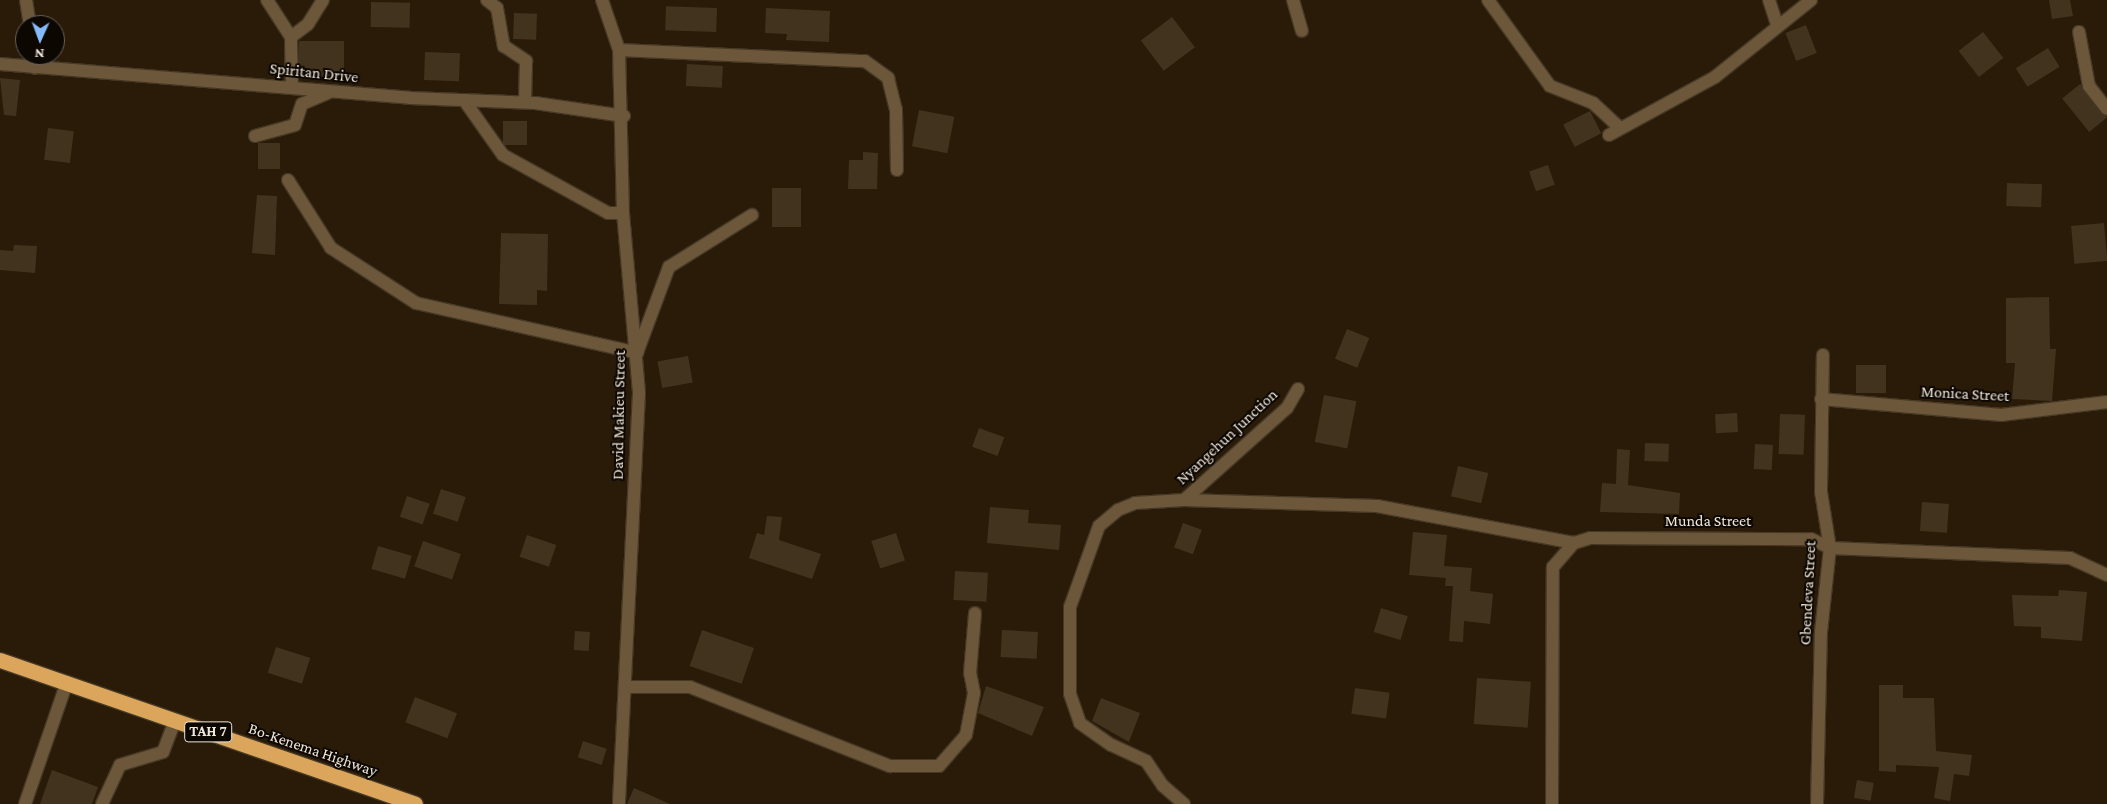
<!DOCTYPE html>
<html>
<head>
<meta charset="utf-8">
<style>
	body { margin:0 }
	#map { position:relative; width:2107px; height:804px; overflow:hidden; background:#291b07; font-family:"Crimson Pro",serif }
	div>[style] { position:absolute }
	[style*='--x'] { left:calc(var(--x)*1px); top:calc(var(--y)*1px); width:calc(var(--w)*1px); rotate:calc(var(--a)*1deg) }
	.building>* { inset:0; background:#42331f; transform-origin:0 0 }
	.roads { filter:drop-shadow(1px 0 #453825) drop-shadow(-1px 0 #453825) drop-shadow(0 1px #453825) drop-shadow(0 -1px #453825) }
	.minor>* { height:12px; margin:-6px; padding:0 6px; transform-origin:6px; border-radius:6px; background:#6c573b }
	.highway>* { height:15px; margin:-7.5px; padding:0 7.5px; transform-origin:7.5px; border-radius:7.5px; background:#dba65c }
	span { translate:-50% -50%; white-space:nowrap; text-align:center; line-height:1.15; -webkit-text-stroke:4px #0d0702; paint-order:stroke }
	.shield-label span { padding:1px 4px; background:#0d0702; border:1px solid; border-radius:4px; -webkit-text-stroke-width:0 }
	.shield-label { font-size:15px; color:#f0e7db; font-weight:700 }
	.street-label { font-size:16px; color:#f0e7db }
	.north { position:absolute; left:15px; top:15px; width:50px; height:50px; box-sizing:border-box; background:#0d0702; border:1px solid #686159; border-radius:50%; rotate:182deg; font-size:14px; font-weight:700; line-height:20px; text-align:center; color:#f0e7db }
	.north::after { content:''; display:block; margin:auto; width:18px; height:22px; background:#86bbfb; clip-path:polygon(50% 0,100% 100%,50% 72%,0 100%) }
</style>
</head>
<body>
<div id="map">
	<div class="building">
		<i style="clip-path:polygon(2049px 0,2070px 0,2073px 16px,2052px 19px)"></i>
		<i style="left:371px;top:2px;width:39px;height:25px;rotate:1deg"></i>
		<i style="left:717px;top:8px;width:24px;height:51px;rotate:92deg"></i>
		<i style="clip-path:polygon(766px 8px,830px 11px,829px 42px,786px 40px,787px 34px,765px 33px)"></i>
		<i style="left:514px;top:13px;width:23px;height:26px;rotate:2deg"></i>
		<i style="left:1172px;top:17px;width:38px;height:39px;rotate:53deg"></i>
		<i style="left:1806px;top:25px;width:30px;height:22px;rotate:69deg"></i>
		<i style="left:1983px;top:32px;width:33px;height:31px;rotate:52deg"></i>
		<i style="left:299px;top:41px;width:45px;height:36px"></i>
		<i style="left:2048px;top:48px;width:22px;height:38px;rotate:58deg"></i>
		<i style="left:425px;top:52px;width:35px;height:28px;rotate:2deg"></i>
		<i style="left:687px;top:64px;width:36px;height:22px;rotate:3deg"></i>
		<i style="clip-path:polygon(0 78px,20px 80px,16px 116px,4px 115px)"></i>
		<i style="left:2080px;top:84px;width:43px;height:23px;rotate:51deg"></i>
		<i style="left:919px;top:110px;width:36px;height:37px;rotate:11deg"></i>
		<i style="left:1590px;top:111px;width:25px;height:30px;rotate:63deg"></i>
		<i style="left:503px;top:121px;width:24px;height:24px"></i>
		<i style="left:48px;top:128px;width:26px;height:32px;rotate:7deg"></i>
		<i style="left:280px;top:143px;width:26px;height:22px;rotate:90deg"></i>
		<i style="clip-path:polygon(863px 152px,878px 153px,877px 189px,848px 189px,849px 160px,863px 160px)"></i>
		<i style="left:1548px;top:165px;width:21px;height:20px;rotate:71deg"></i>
		<i style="left:2007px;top:183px;width:35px;height:23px;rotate:2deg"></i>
		<i style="left:772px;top:188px;width:29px;height:39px"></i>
		<i style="clip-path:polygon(257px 195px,277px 196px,275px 255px,252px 253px)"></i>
		<i style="left:2104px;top:223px;width:38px;height:33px;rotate:85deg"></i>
		<i style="clip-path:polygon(501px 233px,548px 234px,547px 291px,537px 290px,537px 305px,499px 304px)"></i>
		<i style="clip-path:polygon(14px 245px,37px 246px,35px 273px,0 270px,0 250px,13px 251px)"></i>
		<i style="clip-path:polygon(2049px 297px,2050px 349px,2056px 349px,2052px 401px,2012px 399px,2015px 363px,2006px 363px,2006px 298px)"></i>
		<i style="left:1347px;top:329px;width:24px;height:32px;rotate:22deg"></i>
		<i style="left:688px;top:356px;width:27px;height:31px;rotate:80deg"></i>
		<i style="left:1856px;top:365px;width:30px;height:28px"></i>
		<i style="left:1324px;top:395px;width:33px;height:48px;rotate:11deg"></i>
		<i style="left:1737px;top:413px;width:19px;height:22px;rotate:87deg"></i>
		<i style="left:1780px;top:414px;width:25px;height:40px;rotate:2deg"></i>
		<i style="left:979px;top:428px;width:27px;height:20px;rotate:20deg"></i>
		<i style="left:1645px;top:443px;width:24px;height:18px;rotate:2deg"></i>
		<i style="left:1755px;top:444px;width:18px;height:25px;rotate:3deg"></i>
		<i style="clip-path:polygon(1617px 449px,1630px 450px,1628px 485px,1680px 493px,1679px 514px,1600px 512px,1602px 483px,1616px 484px)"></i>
		<i style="left:1458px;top:466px;width:31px;height:31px;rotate:13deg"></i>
		<i style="left:441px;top:489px;width:26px;height:26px;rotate:18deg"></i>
		<i style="left:407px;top:496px;width:24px;height:22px;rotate:19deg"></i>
		<i style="left:1922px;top:502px;width:27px;height:29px;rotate:4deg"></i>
		<i style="clip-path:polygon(990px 507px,1029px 510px,1028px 523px,1061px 525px,1059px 550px,987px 543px)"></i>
		<i style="clip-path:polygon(767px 516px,782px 517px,779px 540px,821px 554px,812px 579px,749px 558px,757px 533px,764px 535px)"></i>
		<i style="left:1183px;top:523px;width:20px;height:26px;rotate:20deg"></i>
		<i style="clip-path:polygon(1413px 532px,1447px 535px,1444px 566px,1472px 568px,1470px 591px,1493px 594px,1490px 624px,1464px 621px,1463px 642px,1449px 641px,1453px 586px,1445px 586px,1446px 578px,1409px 575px)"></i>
		<i style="left:896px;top:533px;width:29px;height:26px;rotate:72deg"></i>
		<i style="left:527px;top:535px;width:31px;height:23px;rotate:19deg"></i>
		<i style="left:423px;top:541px;width:40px;height:27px;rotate:19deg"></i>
		<i style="left:378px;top:546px;width:35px;height:24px;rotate:16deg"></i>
		<i style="left:955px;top:571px;width:33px;height:29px;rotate:3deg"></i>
		<i style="clip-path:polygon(2059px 590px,2087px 592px,2082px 641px,2041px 638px,2041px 627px,2014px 626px,2012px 595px,2058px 596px)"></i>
		<i style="left:1381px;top:608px;width:28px;height:25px;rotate:17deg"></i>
		<i style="left:702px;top:630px;width:55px;height:38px;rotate:19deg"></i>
		<i style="left:1002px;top:630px;width:36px;height:27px;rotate:3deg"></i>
		<i style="left:575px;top:631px;width:15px;height:19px;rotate:4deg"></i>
		<i style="left:276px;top:647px;width:36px;height:27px;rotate:18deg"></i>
		<i style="left:1477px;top:678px;width:54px;height:46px;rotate:4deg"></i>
		<i style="clip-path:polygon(1879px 685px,1903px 685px,1903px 698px,1934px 698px,1936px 751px,1972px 755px,1969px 776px,1954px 774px,1950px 801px,1934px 798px,1939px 767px,1896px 765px,1896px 772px,1879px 771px)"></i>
		<i style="clip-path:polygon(986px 686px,1044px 707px,1032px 736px,978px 713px)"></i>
		<i style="left:1355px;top:688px;width:35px;height:26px;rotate:8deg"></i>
		<i style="left:415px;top:697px;width:45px;height:27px;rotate:21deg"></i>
		<i style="clip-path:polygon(1101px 698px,1140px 713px,1129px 742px,1092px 721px)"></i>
		<i style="left:583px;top:741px;width:25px;height:17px;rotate:18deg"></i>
		<i style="clip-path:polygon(52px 770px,98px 787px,92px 804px,40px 804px)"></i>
		<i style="left:1857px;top:780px;width:17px;height:18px;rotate:10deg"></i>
		<i style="clip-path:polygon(634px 788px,670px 804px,627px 804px)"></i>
	</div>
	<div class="roads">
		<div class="minor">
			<i style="--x:26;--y:0;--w:25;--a:81"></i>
			<i style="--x:267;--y:0;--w:44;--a:57"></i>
			<i style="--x:291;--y:37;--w:50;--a:88.9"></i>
			<i style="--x:487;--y:0;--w:13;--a:39"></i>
			<i style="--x:497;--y:8;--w:39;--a:80"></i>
			<i style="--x:504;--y:46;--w:27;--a:34"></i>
			<i style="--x:526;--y:61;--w:41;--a:91.4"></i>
			<i style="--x:602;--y:0;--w:53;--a:71.2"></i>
			<i style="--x:619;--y:50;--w:163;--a:88.6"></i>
			<i style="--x:623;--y:213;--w:181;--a:84.9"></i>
			<i style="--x:639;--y:393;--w:411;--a:92.8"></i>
			<i style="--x:1293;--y:0;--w:32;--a:74"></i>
			<i style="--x:1488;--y:0;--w:106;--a:54.2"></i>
			<i style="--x:1550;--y:86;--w:46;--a:21.6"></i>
			<i style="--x:1593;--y:103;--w:37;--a:43"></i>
			<i style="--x:1769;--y:0;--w:26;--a:72"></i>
			<i style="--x:2079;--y:32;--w:55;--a:79.5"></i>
			<i style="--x:2089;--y:86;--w:29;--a:52"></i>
			<i style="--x:291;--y:37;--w:21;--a:-37"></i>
			<i style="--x:308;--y:24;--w:28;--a:-58"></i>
			<i style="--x:619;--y:50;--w:246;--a:2.6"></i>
			<i style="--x:865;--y:61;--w:29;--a:36"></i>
			<i style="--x:888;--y:78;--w:32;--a:76"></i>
			<i style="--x:896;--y:109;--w:61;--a:89.1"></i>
			<i style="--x:33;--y:55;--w:13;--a:81"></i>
			<i style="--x:0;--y:64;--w:411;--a:4.7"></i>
			<i style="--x:410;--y:98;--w:125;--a:2.3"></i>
			<i style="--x:535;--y:103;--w:90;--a:8.3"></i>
			<i style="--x:464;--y:100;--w:67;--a:54.7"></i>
			<i style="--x:503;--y:155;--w:120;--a:28.9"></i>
			<i style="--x:608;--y:213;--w:15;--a:0"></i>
			<i style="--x:1609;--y:135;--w:121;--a:-28.7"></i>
			<i style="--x:1715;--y:77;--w:123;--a:-38.7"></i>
			<i style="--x:255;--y:136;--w:41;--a:-15.4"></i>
			<i style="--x:295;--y:125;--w:22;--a:-72"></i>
			<i style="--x:302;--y:104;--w:28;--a:-23"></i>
			<i style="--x:288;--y:180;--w:80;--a:57.7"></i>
			<i style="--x:331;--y:248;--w:101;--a:32.9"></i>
			<i style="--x:416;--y:303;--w:227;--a:12.7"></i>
			<i style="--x:637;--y:353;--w:92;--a:-69.6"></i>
			<i style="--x:669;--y:267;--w:98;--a:-32.1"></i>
			<i style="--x:1821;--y:399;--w:181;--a:5.1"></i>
			<i style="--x:2001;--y:415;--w:107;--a:-7"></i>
			<i style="--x:1184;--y:500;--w:193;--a:1.8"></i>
			<i style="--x:1377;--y:506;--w:200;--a:10.6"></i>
			<i style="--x:625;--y:687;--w:65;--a:0"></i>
			<i style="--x:690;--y:687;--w:215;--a:21.6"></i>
			<i style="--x:890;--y:766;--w:49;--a:0"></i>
			<i style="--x:939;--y:766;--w:41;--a:-48.9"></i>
			<i style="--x:966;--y:735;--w:43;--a:-79.2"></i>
			<i style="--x:974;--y:693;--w:20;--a:-101"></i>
			<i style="--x:970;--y:673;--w:60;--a:-85.2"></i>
			<i style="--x:25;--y:804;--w:129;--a:-71"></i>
			<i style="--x:102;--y:804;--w:43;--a:-65.2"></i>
			<i style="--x:120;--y:765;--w:45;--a:-16.8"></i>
			<i style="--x:163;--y:752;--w:33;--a:-69"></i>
			<i style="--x:1184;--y:804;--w:28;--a:-139"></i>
			<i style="--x:1163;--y:786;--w:30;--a:-124"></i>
			<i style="--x:1146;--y:761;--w:38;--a:-155"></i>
			<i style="--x:1111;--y:745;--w:38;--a:-145"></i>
			<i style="--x:1080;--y:723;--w:31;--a:-109"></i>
			<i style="--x:1070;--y:694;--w:87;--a:-90"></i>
			<i style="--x:1070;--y:607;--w:86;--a:-70.3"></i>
			<i style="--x:1099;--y:526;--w:25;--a:-40"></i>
			<i style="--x:1118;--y:510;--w:18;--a:-22"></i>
			<i style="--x:1135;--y:503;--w:49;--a:-3.5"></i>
			<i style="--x:1184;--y:500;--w:138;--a:-41.8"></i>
			<i style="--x:1287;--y:408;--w:22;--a:-60"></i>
			<i style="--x:1552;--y:804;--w:237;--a:-89.8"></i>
			<i style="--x:1553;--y:567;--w:32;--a:-49"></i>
			<i style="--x:1574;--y:543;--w:17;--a:-17"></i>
			<i style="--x:1590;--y:538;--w:221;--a:0.3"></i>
			<i style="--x:1811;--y:539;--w:21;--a:25"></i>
			<i style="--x:1830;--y:548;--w:240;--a:2.4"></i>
			<i style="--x:2070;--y:558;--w:41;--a:24.7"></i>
			<i style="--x:1817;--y:804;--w:172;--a:-88.7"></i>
			<i style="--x:1821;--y:632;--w:84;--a:-83.9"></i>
			<i style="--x:1830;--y:548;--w:57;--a:-99.1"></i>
			<i style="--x:1821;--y:492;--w:137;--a:-89.2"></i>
		</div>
		<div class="highway">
			<i style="--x:0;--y:660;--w:439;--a:19.1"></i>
		</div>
	</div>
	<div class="shield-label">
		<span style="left:208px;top:732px">TAH 7</span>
	</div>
	<div class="street-label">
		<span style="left:314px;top:73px;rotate:6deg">Spiritan Drive</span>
		<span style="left:1965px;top:394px;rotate:3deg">Monica Street</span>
		<span style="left:619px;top:415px;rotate:-89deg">David Makieu Street</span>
		<span style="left:1227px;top:437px;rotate:-43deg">Nyangehun Junction</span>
		<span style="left:1708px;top:521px">Munda Street</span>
		<span style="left:1808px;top:593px;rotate:-87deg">Gbendeva Street</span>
		<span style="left:313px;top:750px;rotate:19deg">Bo-Kenema Highway</span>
	</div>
	<div class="north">N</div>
</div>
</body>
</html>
